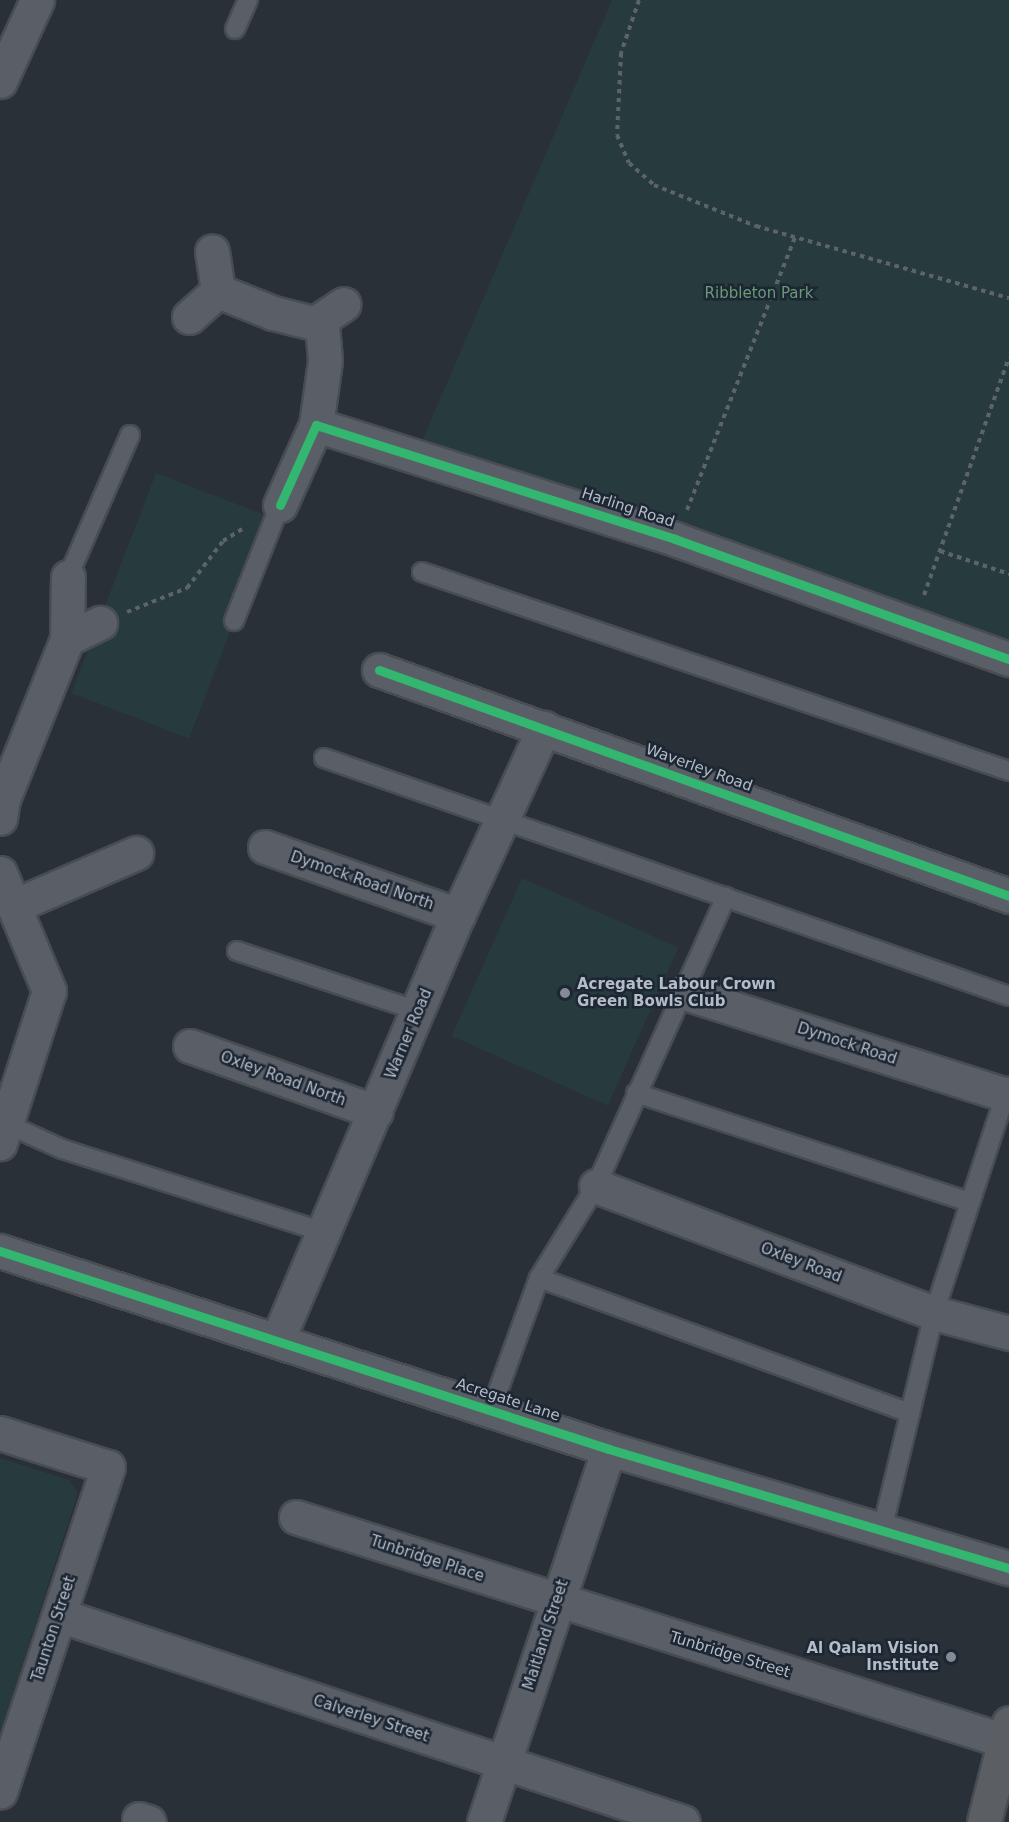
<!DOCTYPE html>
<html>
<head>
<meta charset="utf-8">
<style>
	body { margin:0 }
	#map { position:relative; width:1009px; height:1822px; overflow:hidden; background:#2a3038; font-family:"DejaVu Sans",sans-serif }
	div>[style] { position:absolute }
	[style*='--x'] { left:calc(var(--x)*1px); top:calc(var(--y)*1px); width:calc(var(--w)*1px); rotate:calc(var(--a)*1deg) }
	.green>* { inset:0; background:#273a3e; transform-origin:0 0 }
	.path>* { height:4px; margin-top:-2px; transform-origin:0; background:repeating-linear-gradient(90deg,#5d636a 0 4.5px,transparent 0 9px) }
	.roads { filter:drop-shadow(2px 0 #484c53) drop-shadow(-2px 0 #484c53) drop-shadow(0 2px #484c53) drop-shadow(0 -2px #484c53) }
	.service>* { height:18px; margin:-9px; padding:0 9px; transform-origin:9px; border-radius:9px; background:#5a5e66 }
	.minor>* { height:33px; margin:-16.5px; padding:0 16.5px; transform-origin:16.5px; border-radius:16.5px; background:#5a5e66 }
	.tertiary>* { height:33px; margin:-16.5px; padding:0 16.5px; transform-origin:16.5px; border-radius:16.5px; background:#5a5e66 }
	.trunk>* { height:33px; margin:-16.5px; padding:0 16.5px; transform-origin:16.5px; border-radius:16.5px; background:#5b5f64 }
	.cycleway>* { height:9px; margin:-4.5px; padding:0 4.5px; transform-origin:4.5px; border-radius:4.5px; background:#33b770 }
	.dots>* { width:16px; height:16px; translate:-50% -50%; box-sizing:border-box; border:3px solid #1d2633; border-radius:50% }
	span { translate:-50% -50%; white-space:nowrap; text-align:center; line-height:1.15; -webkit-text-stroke:5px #1d2633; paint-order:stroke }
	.park-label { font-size:15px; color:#6b9a76 }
	.street-label { font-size:15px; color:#b4bcc9 }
	.poi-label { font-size:15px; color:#b4bcc9; font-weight:700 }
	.left { translate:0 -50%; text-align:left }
	.right { translate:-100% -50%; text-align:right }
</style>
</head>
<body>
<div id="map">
	<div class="green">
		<i style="clip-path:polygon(612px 0,1009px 0,1009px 647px,422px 441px)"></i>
		<i style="left:156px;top:473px;width:126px;height:236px;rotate:21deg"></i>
		<i style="left:522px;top:878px;width:171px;height:173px;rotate:24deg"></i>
		<i style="clip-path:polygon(0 1458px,69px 1480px,78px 1493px,0 1734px)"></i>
	</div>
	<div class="path">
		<i style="--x:639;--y:0;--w:56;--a:108.8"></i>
		<i style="--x:621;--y:53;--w:82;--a:92.8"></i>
		<i style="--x:617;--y:135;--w:30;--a:67"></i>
		<i style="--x:629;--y:163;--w:33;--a:41"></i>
		<i style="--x:654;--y:185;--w:110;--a:21.9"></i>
		<i style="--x:756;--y:226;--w:263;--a:15.9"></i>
		<i style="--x:687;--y:510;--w:294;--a:-68.4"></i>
		<i style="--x:940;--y:551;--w:73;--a:18.4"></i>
		<i style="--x:924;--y:595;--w:252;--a:-70.3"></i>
		<i style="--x:127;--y:612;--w:65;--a:-21.8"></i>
		<i style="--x:187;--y:588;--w:59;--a:-52.5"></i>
		<i style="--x:223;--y:541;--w:25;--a:-32"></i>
	</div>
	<div class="roads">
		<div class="service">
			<i style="--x:235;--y:29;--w:32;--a:-66"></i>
			<i style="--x:422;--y:572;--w:620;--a:18.73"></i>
			<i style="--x:68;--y:577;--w:155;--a:-66.4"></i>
			<i style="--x:234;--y:621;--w:125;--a:-68.4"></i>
			<i style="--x:324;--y:758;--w:725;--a:19.16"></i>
			<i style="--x:237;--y:951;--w:191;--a:18.3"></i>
			<i style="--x:636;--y:1093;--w:351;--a:18.1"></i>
			<i style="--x:9;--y:1125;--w:58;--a:24.4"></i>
			<i style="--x:62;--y:1149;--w:275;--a:17.6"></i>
			<i style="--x:539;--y:1278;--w:108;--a:-58.2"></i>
			<i style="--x:596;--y:1186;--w:317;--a:-65.8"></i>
			<i style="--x:491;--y:1410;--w:140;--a:-70"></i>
			<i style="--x:539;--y:1278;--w:395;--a:20"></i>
			<i style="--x:882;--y:1530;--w:223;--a:-76.5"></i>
			<i style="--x:934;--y:1313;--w:238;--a:-71.9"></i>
		</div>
		<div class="minor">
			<i style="--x:0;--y:81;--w:89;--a:-65.4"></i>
			<i style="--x:218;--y:291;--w:59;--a:21.8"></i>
			<i style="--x:273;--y:313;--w:50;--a:13.8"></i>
			<i style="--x:322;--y:325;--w:36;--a:85"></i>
			<i style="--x:325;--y:361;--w:65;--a:98"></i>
			<i style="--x:189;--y:317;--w:39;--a:-42"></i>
			<i style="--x:218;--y:291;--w:40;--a:-98.5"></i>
			<i style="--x:317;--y:322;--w:32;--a:-34"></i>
			<i style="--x:280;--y:505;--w:88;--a:-65.8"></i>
			<i style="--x:316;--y:425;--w:377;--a:17.6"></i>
			<i style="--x:675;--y:539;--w:355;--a:19.8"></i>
			<i style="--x:67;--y:639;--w:62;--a:-89.1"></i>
			<i style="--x:379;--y:670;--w:669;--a:19.73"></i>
			<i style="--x:0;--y:818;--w:19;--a:-81"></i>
			<i style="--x:3;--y:799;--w:172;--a:-68.2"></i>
			<i style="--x:67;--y:639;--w:37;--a:-26"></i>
			<i style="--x:265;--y:847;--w:205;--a:19.4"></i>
			<i style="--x:0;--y:873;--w:128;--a:67.4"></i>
			<i style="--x:49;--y:991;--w:160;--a:107.9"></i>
			<i style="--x:16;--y:905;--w:131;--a:-23.4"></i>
			<i style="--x:685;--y:993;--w:340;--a:17.6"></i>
			<i style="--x:190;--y:1046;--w:197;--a:19.5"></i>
			<i style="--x:596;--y:1186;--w:361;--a:20.6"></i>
			<i style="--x:934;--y:1313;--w:78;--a:14.9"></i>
			<i style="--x:277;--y:1341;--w:463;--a:-67"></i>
			<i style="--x:458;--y:915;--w:206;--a:-65.3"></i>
			<i style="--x:0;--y:1433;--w:113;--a:17.5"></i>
			<i style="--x:108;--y:1467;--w:342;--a:108.4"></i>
			<i style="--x:296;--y:1517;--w:744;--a:17.53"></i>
			<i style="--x:59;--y:1615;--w:657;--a:18.35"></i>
			<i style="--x:139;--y:1819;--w:10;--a:17"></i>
			<i style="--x:484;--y:1822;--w:393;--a:-71.5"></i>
		</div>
		<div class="tertiary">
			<i style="--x:0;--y:1251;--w:640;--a:18.01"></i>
			<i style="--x:609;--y:1449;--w:417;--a:16.6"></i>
		</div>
		<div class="trunk">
			<i style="--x:984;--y:1822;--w:102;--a:-75.8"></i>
		</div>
	</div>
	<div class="cycleway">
		<i style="--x:280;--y:505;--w:88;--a:-65.8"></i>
		<i style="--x:316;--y:425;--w:377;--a:17.6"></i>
		<i style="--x:675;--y:539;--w:355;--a:19.8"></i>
		<i style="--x:379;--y:670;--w:669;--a:19.73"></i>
		<i style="--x:0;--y:1251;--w:640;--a:18.01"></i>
		<i style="--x:609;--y:1449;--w:417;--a:16.6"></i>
	</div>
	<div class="dots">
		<i style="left:565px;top:993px;background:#848b96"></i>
		<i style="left:951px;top:1657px;background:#848b96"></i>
	</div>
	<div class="park-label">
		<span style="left:759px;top:294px">Ribbleton Park</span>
	</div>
	<div class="street-label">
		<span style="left:628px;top:508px;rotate:18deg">Harling Road</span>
		<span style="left:699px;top:768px;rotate:20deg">Waverley Road</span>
		<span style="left:362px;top:881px;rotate:19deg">Dymock Road North</span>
		<span style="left:409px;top:1034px;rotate:-67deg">Warner Road</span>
		<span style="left:847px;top:1044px;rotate:18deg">Dymock Road</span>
		<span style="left:283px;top:1079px;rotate:20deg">Oxley Road North</span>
		<span style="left:801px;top:1263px;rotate:21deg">Oxley Road</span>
		<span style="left:508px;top:1400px;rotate:18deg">Acregate Lane</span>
		<span style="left:427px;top:1559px;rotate:18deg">Tunbridge Place</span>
		<span style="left:54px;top:1629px;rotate:-72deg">Taunton Street</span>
		<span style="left:546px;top:1635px;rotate:-72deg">Maitland Street</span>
		<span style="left:730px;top:1655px;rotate:17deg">Tunbridge Street</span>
		<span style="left:371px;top:1719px;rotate:18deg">Calverley Street</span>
	</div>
	<div class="poi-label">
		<span class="left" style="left:577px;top:993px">Acregate Labour Crown<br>Green Bowls Club</span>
		<span class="right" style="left:939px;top:1657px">Al Qalam Vision<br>Institute</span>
	</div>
</div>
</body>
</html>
